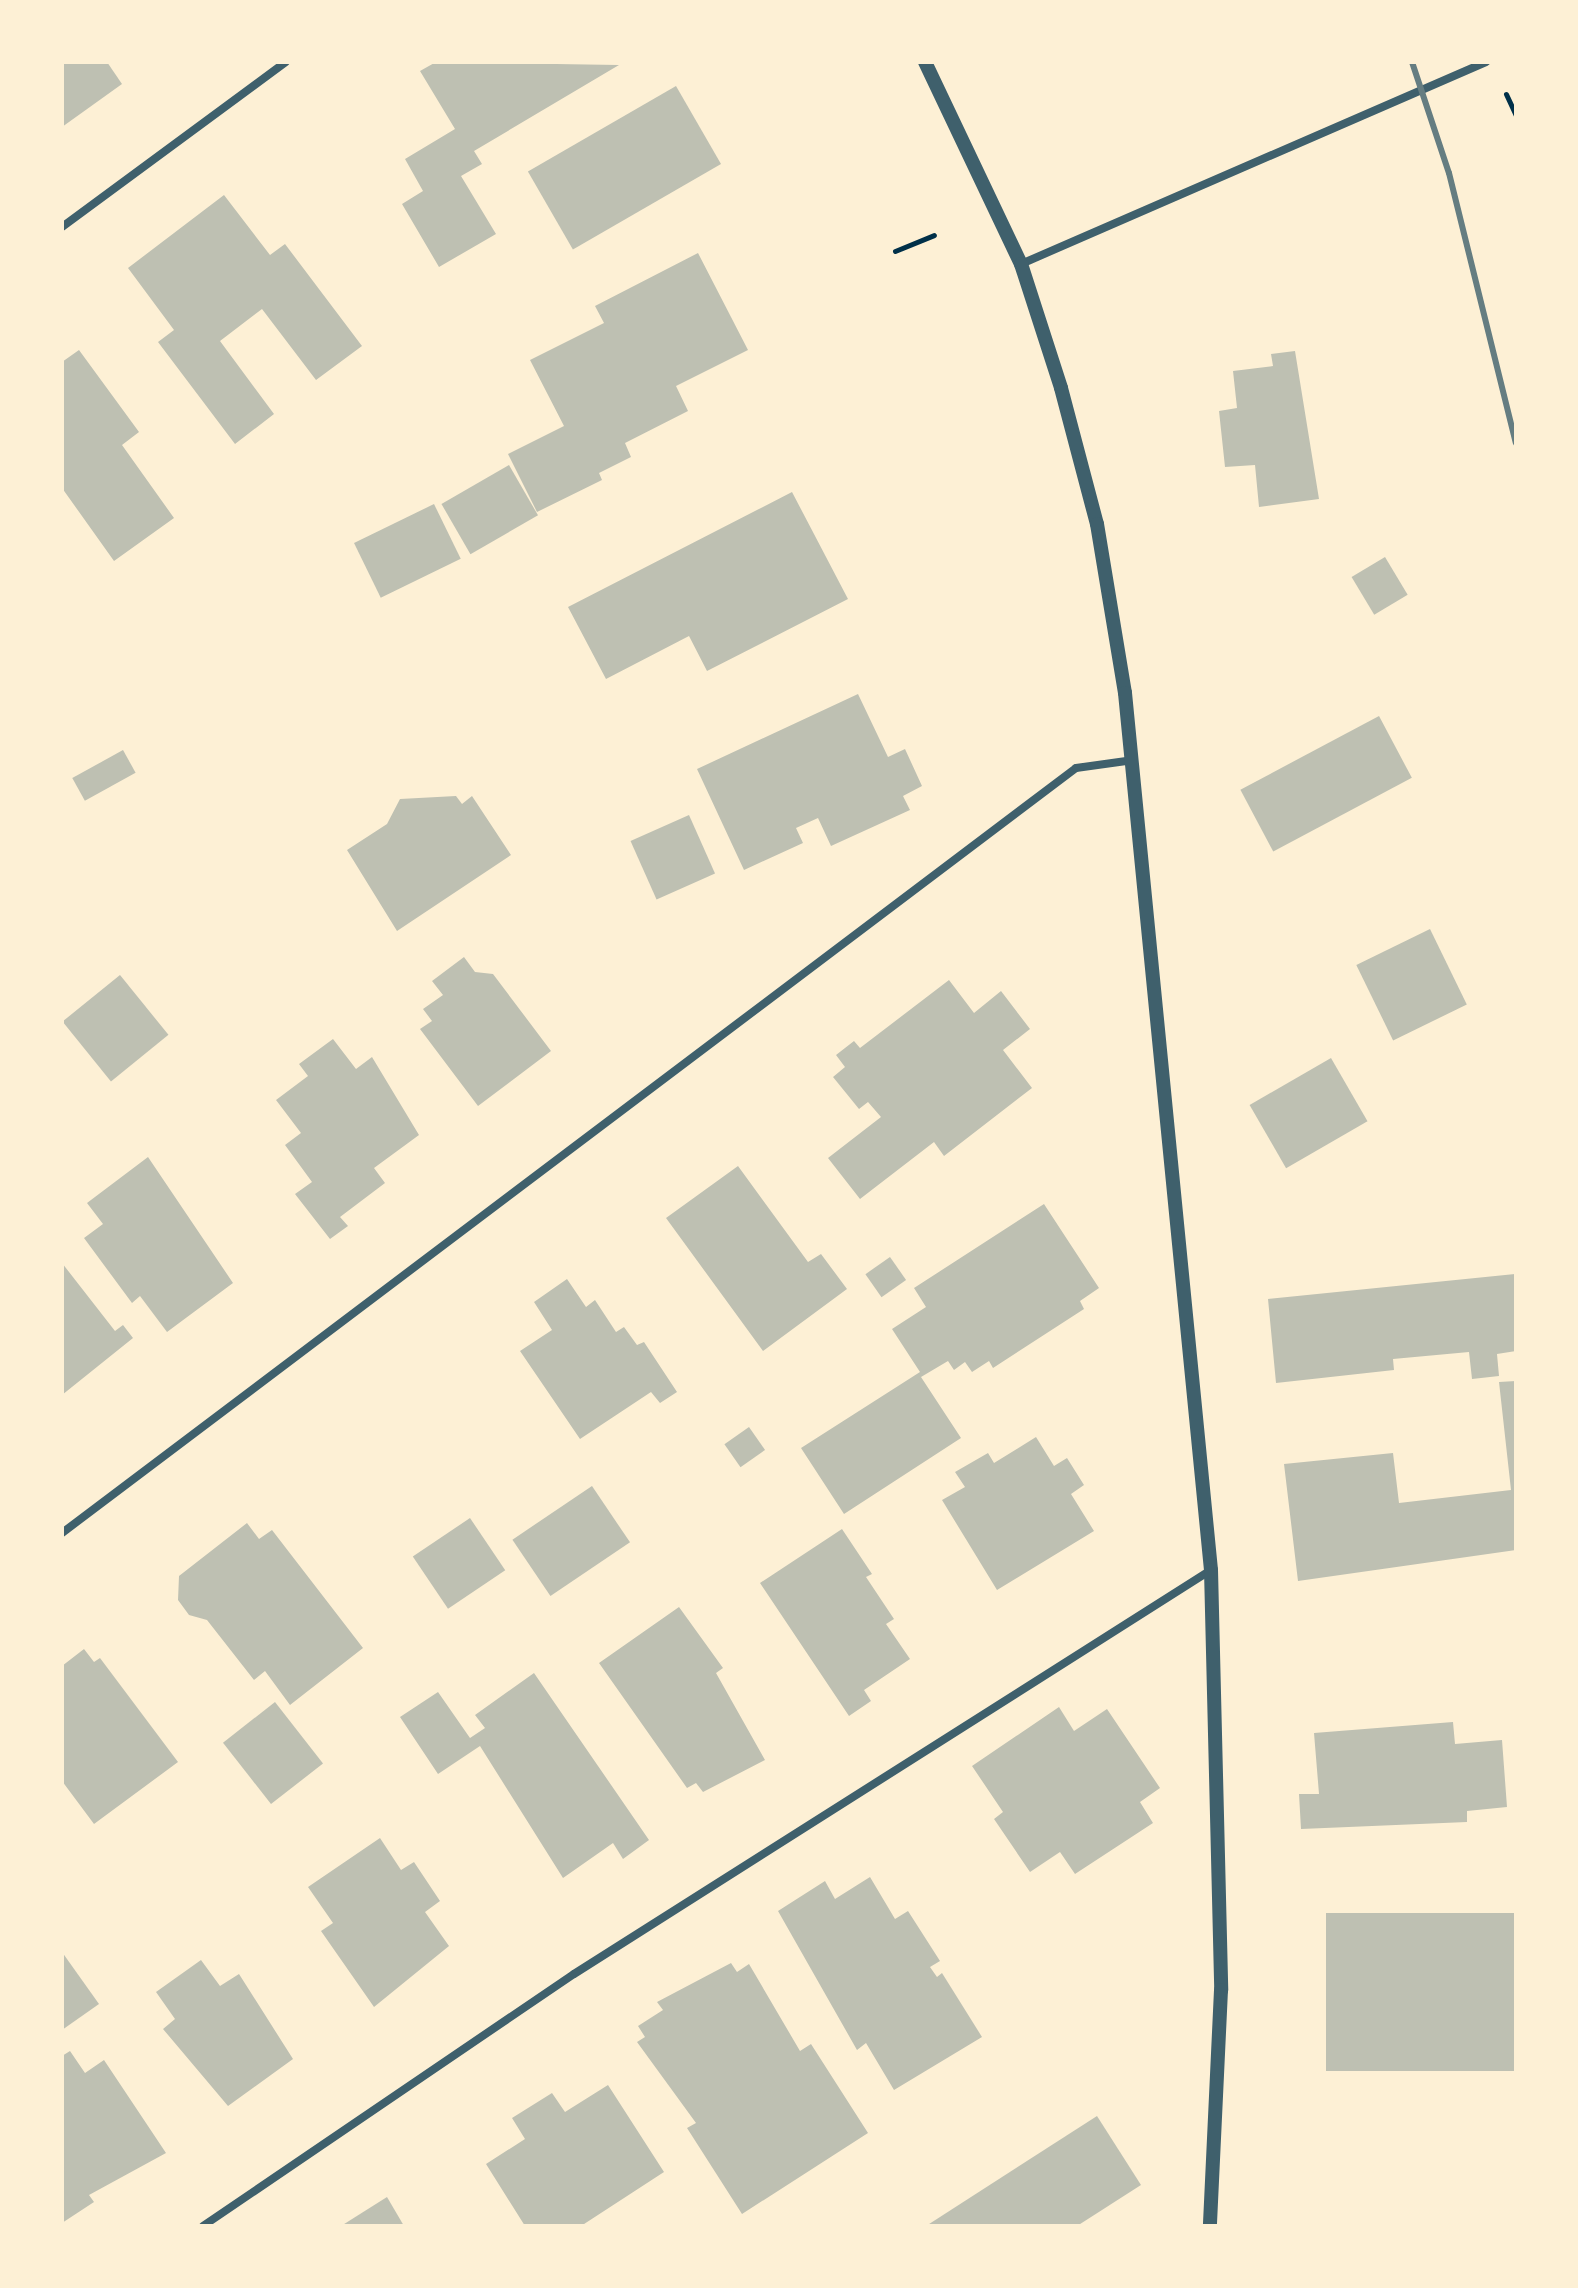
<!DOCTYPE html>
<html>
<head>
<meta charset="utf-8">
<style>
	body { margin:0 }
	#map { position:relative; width:1578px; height:2288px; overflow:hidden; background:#fdf0d5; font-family:"Exo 2",sans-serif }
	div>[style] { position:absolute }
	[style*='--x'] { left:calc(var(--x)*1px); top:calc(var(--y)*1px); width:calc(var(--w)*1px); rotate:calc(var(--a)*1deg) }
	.building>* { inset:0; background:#bec0b2; transform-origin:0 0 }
	.path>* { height:5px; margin:-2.5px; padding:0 2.5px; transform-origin:2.5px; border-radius:2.5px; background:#003049 }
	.minor>* { height:8px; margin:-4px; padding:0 4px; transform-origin:4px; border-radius:4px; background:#3f606c }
	.tertiary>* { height:14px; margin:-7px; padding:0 7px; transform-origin:7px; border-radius:7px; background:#3f606c }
	.rail>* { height:6px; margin:-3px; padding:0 3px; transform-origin:3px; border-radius:3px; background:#657d81 }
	span { translate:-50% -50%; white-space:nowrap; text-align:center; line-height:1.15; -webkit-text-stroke:6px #fdf0d5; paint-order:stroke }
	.frame { position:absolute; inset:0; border:64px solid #fdf0d5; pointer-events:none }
</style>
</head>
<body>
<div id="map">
	<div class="building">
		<i style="clip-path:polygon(62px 62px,107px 62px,122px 84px,62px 127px)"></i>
		<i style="clip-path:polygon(436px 62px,619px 65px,474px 151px,482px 164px,461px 176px,496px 234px,439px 267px,402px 204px,423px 191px,405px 159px,455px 129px,420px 71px)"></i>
		<i style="left:676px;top:86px;width:90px;height:171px;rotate:60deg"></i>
		<i style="clip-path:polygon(224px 195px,270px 255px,285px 244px,362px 346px,316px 380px,262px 309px,220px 341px,274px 414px,235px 444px,158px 342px,174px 330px,128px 268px)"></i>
		<i style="clip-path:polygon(698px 253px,748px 350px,676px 386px,688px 411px,625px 443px,631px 457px,599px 473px,602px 480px,537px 512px,508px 454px,564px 426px,530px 360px,604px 323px,595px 306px)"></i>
		<i style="clip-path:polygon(79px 350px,139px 432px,122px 445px,174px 518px,114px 561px,62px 488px,62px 362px)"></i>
		<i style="clip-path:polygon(1295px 351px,1319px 499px,1259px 507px,1255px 465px,1225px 467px,1219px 411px,1237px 408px,1233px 371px,1273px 366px,1271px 354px)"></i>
		<i style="left:509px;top:465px;width:58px;height:78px;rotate:60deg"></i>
		<i style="clip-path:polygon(792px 492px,848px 599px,707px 671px,689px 636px,606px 679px,568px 607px)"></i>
		<i style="left:434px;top:504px;width:61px;height:89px;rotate:64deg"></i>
		<i style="left:1385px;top:557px;width:44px;height:39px;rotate:59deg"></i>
		<i style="clip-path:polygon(858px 694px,888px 757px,905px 749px,922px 786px,903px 796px,910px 810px,831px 846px,818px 818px,796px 828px,803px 843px,744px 870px,697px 769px)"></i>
		<i style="left:1379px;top:716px;width:70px;height:157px;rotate:62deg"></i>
		<i style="left:123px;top:750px;width:26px;height:58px;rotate:61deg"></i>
		<i style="clip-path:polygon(456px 796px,462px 804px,472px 796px,511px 855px,397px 931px,347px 850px,387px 824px,400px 799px)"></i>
		<i style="left:689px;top:815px;width:64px;height:64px;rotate:66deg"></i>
		<i style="left:1430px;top:929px;width:84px;height:82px;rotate:64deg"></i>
		<i style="clip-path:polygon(464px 957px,475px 972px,493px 974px,551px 1051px,478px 1106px,420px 1029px,432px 1021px,423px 1009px,443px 995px,432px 981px)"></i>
		<i style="left:120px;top:975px;width:77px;height:74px;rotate:51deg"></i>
		<i style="clip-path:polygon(949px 980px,974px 1013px,1001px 991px,1030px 1029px,1003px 1050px,1032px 1088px,944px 1156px,934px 1142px,860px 1199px,828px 1158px,881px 1117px,868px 1102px,859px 1109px,833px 1077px,845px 1067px,836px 1055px,854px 1041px,860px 1048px)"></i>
		<i style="clip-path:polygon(333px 1039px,356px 1069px,372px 1057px,419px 1135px,374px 1168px,385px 1183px,340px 1217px,348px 1226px,330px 1239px,295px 1194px,312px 1182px,285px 1145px,301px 1133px,276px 1100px,308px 1076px,299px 1064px)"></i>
		<i style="left:1331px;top:1058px;width:73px;height:94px;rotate:60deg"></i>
		<i style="clip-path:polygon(148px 1157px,233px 1283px,167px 1332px,140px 1296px,132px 1303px,84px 1238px,103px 1224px,87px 1203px)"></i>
		<i style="clip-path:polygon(738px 1166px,808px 1262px,821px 1254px,847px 1289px,763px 1351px,666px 1218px)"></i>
		<i style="clip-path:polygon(1044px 1204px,1099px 1288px,1080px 1301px,1084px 1309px,993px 1368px,989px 1361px,972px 1372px,965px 1362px,954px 1370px,948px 1361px,921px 1377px,961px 1438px,844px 1514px,801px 1448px,920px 1372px,892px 1329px,926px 1307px,914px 1288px)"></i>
		<i style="left:890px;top:1257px;width:28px;height:30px;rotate:55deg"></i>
		<i style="clip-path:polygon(62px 1263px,115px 1331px,123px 1325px,133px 1338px,62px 1395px)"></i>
		<i style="clip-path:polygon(1515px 1274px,1516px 1351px,1497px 1354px,1499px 1376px,1472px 1379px,1469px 1352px,1393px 1359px,1394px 1370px,1276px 1383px,1268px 1299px)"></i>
		<i style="clip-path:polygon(567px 1279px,586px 1307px,595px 1300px,616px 1332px,624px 1327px,637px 1345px,644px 1342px,677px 1392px,660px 1403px,651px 1392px,580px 1439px,520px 1351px,552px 1330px,534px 1302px)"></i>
		<i style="clip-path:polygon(1516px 1381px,1516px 1550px,1298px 1581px,1284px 1464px,1393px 1453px,1399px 1503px,1511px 1490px,1499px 1382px)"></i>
		<i style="left:749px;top:1427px;width:28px;height:30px;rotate:55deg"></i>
		<i style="clip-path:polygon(1036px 1437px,1054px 1466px,1067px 1458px,1084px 1485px,1071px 1494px,1094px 1531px,997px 1590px,942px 1500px,965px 1487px,955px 1472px,988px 1453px,994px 1463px)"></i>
		<i style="left:592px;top:1486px;width:68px;height:96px;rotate:56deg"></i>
		<i style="left:470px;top:1518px;width:63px;height:69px;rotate:56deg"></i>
		<i style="clip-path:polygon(247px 1523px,259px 1539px,272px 1530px,363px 1648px,290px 1705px,265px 1671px,254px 1680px,207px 1620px,189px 1615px,178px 1600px,179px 1576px)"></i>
		<i style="clip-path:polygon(842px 1529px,872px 1574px,866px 1577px,894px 1619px,886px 1624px,910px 1659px,864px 1690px,871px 1701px,849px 1716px,760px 1583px)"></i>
		<i style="clip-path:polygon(679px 1607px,723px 1668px,716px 1673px,765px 1760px,703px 1792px,696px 1783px,687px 1788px,599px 1663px)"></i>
		<i style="clip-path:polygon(84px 1649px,94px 1662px,100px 1658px,178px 1762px,94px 1824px,62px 1781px,62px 1666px)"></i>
		<i style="clip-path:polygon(534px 1673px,649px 1840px,623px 1859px,613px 1843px,563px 1878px,480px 1746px,438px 1774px,400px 1717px,438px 1692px,470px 1738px,485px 1728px,475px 1715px)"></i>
		<i style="left:275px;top:1702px;width:78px;height:66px;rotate:52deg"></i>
		<i style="clip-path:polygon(1059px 1707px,1074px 1731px,1107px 1709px,1160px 1788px,1140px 1802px,1153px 1823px,1075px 1874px,1060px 1852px,1030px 1872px,994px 1819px,1003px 1812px,972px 1766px)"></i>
		<i style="clip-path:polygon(1453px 1722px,1455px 1744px,1502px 1740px,1507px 1807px,1467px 1811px,1467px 1822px,1301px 1829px,1299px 1794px,1319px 1794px,1314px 1733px)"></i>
		<i style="clip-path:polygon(380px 1838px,401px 1870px,414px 1862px,440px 1901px,425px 1912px,449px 1946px,374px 2007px,321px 1931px,333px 1923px,308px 1887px)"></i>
		<i style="clip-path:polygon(870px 1877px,895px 1919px,908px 1911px,940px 1961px,930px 1967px,937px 1977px,942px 1973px,982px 2037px,894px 2090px,866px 2043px,857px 2050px,778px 1911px,825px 1881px,835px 1899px)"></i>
		<i style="left:1516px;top:1913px;width:158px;height:190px;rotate:90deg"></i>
		<i style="clip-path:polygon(62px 1952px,99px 2004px,62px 2030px)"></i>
		<i style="clip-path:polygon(201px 1960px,220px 1986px,239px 1974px,293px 2059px,228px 2106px,163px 2029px,175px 2019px,156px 1992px)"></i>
		<i style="clip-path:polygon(731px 1963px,737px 1972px,749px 1964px,800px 2051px,811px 2044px,868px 2133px,742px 2214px,687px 2128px,696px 2123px,637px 2042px,645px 2037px,638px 2026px,663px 2010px,657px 2002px)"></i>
		<i style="clip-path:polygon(70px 2051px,85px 2073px,104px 2060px,166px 2153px,89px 2195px,94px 2202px,62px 2223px,62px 2056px)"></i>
		<i style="clip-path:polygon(608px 2085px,664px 2172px,581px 2226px,525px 2226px,486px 2164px,525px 2139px,512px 2118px,552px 2093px,565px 2112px)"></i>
		<i style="clip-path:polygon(1097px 2116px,1141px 2185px,1077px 2226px,926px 2226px)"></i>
		<i style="clip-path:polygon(387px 2197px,404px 2226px,341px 2226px)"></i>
	</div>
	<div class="path">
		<i style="--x:1506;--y:94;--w:23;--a:65"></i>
		<i style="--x:895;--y:251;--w:42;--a:-22.3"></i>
	</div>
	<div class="minor">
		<i style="--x:62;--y:227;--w:278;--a:-36.4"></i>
		<i style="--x:1021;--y:264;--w:507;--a:-23.48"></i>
		<i style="--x:62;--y:1533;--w:1270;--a:-37.03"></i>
		<i style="--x:1076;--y:768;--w:58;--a:-8"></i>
		<i style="--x:203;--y:2226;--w:448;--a:-34.2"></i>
		<i style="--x:574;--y:1974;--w:754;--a:-32.38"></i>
	</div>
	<div class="tertiary">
		<i style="--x:925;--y:62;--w:224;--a:64.6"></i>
		<i style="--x:1021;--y:264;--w:130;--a:72.1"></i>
		<i style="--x:1061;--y:388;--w:141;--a:75.2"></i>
		<i style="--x:1097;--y:524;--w:171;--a:80.6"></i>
		<i style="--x:1125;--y:693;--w:881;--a:84.4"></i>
		<i style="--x:1211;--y:1570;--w:420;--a:88.6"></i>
		<i style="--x:1221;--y:1990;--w:236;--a:92.7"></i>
	</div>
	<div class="rail">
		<i style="--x:1412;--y:62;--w:117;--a:71.6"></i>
		<i style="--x:1449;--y:173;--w:278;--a:76.1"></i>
	</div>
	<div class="frame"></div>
</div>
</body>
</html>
